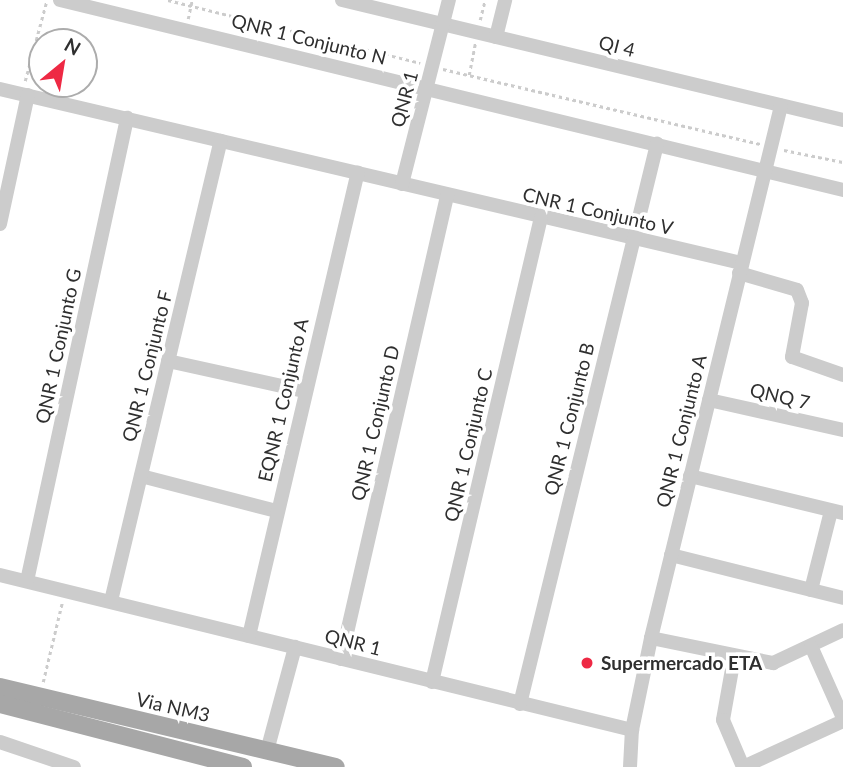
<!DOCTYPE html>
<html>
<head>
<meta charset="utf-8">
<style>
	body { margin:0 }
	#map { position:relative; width:843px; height:767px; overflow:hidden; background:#fff; font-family:Lato,sans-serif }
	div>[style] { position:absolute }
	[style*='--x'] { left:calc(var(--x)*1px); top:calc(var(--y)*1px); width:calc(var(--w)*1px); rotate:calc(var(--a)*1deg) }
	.path>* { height:2.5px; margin-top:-1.25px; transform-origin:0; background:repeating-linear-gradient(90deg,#ccc 0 3.5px,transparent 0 7px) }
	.minor>* { height:14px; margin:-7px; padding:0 7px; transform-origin:7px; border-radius:7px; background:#ccc }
	.major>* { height:18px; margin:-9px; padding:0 9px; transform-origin:9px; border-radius:9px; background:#a7a7a7 }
	.dots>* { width:19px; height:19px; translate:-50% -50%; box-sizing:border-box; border:4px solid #fff; border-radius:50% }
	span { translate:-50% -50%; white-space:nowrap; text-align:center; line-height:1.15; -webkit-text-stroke:7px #fff; paint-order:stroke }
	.street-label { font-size:19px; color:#2f2f2f }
	.poi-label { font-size:19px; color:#2f2f2f; font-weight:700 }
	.left { translate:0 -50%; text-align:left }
	.north { position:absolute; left:28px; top:28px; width:70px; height:70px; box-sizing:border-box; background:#fff; border:2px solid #acacac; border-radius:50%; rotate:30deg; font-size:19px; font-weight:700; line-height:28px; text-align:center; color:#2f2f2f }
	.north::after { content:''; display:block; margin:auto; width:24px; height:32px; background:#ee2944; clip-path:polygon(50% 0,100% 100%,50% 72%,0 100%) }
</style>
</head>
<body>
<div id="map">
	<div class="path">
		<i style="--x:168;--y:0;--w:260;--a:14"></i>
		<i style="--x:188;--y:19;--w:19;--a:-78"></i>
		<i style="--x:480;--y:20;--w:21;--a:-76"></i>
		<i style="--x:443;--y:69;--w:326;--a:13.3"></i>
		<i style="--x:469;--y:75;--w:32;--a:-79"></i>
		<i style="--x:25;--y:81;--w:81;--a:-74.9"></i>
		<i style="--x:784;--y:150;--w:60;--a:11.5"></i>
		<i style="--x:43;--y:682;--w:81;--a:-76.5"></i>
	</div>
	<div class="minor">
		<i style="--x:60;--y:0;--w:806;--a:13.64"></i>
		<i style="--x:342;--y:0;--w:515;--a:13.47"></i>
		<i style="--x:496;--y:37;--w:38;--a:-76"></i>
		<i style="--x:0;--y:89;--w:761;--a:13.21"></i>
		<i style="--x:402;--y:184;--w:190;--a:-75.7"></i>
		<i style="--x:0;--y:224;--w:132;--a:-77.8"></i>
		<i style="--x:739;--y:273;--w:60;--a:16.3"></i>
		<i style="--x:797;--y:290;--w:14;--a:69"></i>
		<i style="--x:802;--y:303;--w:55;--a:100.5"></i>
		<i style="--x:792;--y:357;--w:54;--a:19.4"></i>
		<i style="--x:168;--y:361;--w:139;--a:12.4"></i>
		<i style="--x:709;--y:400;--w:137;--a:12.6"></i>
		<i style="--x:141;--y:476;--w:139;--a:14.5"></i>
		<i style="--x:690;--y:476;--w:157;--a:13.6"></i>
		<i style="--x:671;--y:555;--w:177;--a:14"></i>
		<i style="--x:0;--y:575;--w:651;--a:13.78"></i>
		<i style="--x:27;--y:581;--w:474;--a:-77.8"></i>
		<i style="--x:811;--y:590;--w:81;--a:-75.8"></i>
		<i style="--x:111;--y:601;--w:473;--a:-76.6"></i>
		<i style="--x:249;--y:636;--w:476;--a:-76.8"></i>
		<i style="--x:651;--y:638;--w:125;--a:11.6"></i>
		<i style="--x:773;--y:663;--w:77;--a:-25.2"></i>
		<i style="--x:811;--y:646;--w:79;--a:66"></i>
		<i style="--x:734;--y:658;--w:63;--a:100.1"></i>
		<i style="--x:723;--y:720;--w:51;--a:66.9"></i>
		<i style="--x:341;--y:659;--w:476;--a:-77.1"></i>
		<i style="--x:432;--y:682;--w:477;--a:-76.8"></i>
		<i style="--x:520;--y:704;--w:577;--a:-76.25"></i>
		<i style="--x:0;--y:742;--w:78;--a:18.7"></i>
		<i style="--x:267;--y:751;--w:108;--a:-74.9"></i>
		<i style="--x:630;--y:767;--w:37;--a:-87"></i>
		<i style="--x:632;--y:730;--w:94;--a:-78.3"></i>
		<i style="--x:651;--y:638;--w:548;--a:-76.27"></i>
		<i style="--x:743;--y:767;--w:110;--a:-24.7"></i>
	</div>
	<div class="major">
		<i style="--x:0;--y:687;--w:345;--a:13.4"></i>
		<i style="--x:0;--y:704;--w:251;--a:14.5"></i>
	</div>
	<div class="dots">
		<i style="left:587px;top:663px;background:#ee2944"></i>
	</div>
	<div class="street-label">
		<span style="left:309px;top:39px;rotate:14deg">QNR 1 Conjunto N</span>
		<span style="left:617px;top:46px;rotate:14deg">QI 4</span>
		<span style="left:404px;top:99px;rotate:-75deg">QNR 1</span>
		<span style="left:598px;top:211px;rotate:13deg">CNR 1 Conjunto V</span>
		<span style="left:58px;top:346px;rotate:-78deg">QNR 1 Conjunto G</span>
		<span style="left:147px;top:366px;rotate:-76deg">QNR 1 Conjunto F</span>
		<span style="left:780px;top:396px;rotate:13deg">QNQ 7</span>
		<span style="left:283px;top:400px;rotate:-77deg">EQNR 1 Conjunto A</span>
		<span style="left:569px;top:419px;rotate:-76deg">QNR 1 Conjunto B</span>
		<span style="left:375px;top:423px;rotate:-77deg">QNR 1 Conjunto D</span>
		<span style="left:681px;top:431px;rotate:-76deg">QNR 1 Conjunto A</span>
		<span style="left:468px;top:445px;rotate:-77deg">QNR 1 Conjunto C</span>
		<span style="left:353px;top:642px;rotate:14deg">QNR 1</span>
		<span style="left:173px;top:707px;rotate:13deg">Via NM3</span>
	</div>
	<div class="poi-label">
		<span class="left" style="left:601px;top:663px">Supermercado ETA</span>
	</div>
	<div class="north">N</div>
</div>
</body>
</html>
